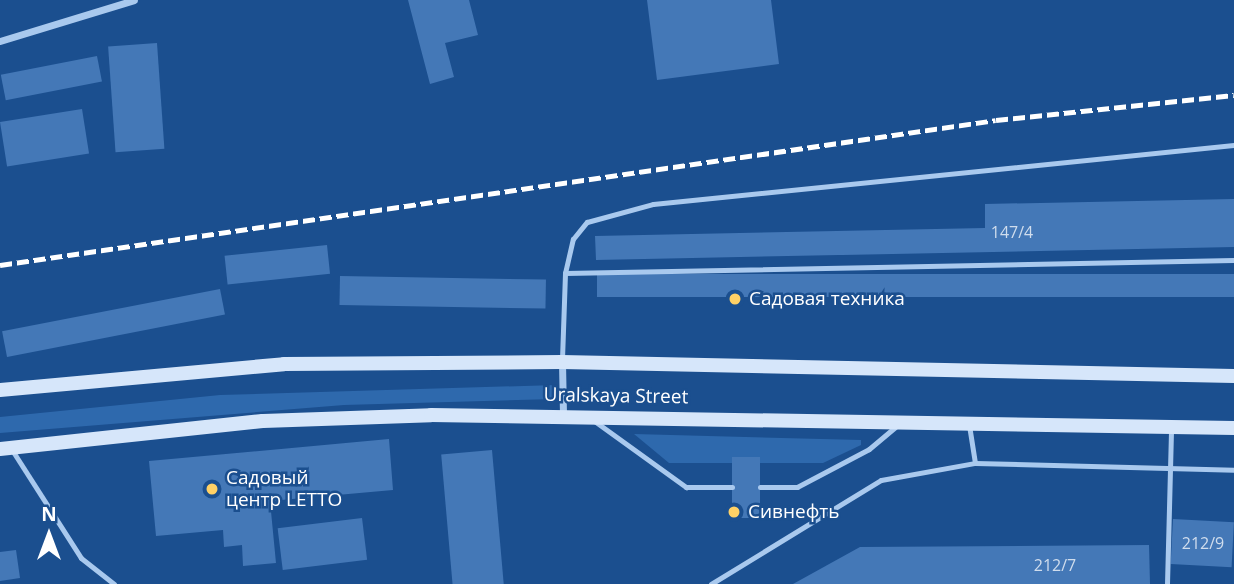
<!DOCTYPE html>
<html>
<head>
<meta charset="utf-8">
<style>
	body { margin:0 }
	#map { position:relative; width:1234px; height:584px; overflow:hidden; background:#1b4f8f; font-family:"Open Sans",sans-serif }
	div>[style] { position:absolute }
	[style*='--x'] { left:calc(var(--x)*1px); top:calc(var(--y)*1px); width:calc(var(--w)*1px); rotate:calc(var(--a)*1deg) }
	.green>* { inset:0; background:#2e69ad }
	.building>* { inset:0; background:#4478b7; transform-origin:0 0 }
	.service>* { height:5px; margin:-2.5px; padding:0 2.5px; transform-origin:2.5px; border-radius:2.5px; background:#a9c9ee }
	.minor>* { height:7px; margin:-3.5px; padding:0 3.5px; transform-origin:3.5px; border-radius:3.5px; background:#a9c9ee }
	.secondary>* { height:14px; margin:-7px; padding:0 7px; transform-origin:7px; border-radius:7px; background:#d6e6fa }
	.rail>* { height:5px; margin-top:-2.5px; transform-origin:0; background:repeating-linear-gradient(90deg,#fff 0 12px,transparent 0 17px) }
	.dots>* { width:19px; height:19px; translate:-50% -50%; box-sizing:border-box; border:4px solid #1b4f8f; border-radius:50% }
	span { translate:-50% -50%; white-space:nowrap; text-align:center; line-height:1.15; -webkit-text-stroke:5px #1b4f8f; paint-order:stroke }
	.number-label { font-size:16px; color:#d0dded }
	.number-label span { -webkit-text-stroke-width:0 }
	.poi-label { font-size:19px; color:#fff }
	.left { translate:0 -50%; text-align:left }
	.street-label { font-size:19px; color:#fff }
	.north { position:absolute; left:14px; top:500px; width:70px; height:70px; -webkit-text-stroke:5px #1b4f8f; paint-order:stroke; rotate:0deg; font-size:19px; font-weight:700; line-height:28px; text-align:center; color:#fff }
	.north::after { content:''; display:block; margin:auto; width:24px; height:32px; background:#fff; clip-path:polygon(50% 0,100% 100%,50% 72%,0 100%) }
</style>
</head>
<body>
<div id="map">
	<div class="green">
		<i style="clip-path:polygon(556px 385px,555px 399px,344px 405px,0 433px,0 417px,220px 395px)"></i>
		<i style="clip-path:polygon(634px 434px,861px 440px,861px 445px,823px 463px,669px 463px)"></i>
	</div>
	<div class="building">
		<i style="clip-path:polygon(408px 0,469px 0,478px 35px,445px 43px,454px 77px,430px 84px)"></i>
		<i style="clip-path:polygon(647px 0,771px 0,779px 64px,657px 80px)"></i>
		<i style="left:157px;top:43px;width:106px;height:49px;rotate:86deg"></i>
		<i style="left:97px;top:56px;width:26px;height:98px;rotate:79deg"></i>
		<i style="left:82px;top:109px;width:45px;height:83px;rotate:81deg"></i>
		<i style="clip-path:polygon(1234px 199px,1234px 247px,596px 260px,595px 236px,985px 228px,985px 204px)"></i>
		<i style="left:327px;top:245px;width:29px;height:103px;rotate:84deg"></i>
		<i style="left:1234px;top:274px;width:23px;height:637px;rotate:90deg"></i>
		<i style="left:340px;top:276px;width:206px;height:29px;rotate:1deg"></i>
		<i style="left:220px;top:289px;width:26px;height:222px;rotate:79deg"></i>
		<i style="clip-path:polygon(389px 439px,393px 490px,270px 501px,276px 563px,243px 566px,242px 545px,224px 547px,223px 530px,156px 536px,149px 461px)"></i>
		<i style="left:492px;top:450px;width:135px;height:51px;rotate:85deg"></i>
		<i style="left:732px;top:457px;width:28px;height:61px"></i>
		<i style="left:362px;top:518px;width:42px;height:85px;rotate:83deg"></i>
		<i style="left:1173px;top:519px;width:61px;height:45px;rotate:3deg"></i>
		<i style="clip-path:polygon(1149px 545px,1150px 584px,793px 584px,860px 547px)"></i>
		<i style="clip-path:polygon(16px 550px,20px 578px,0 581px,0 552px)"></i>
	</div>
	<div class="service">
		<i style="--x:565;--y:273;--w:669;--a:-1.11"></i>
		<i style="--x:562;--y:359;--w:86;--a:-88"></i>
		<i style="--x:565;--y:273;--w:35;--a:-77"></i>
		<i style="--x:573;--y:239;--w:22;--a:-51"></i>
		<i style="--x:587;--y:222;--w:68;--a:-15.3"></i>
		<i style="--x:653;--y:204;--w:584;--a:-5.8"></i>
		<i style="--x:593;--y:420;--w:115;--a:35.8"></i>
		<i style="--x:686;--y:487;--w:46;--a:0"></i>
		<i style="--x:969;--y:425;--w:38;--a:81"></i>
		<i style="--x:975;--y:463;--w:259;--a:1.5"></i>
		<i style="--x:12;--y:450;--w:128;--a:57.4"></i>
		<i style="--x:81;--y:558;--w:42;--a:38.2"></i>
		<i style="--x:760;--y:487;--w:37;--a:0"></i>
		<i style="--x:797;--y:487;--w:81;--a:-27.8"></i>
		<i style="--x:869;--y:449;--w:35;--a:-40"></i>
		<i style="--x:711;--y:584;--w:199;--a:-31.5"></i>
		<i style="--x:881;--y:480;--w:96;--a:-10.3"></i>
		<i style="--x:1167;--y:584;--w:154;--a:-88.5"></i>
	</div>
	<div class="minor">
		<i style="--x:0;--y:41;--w:140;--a:-17"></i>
		<i style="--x:562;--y:362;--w:53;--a:88.9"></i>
	</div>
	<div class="secondary">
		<i style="--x:0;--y:390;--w:285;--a:-5.2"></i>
		<i style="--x:284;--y:364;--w:278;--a:-0.4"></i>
		<i style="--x:562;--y:362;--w:672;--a:1.19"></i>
		<i style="--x:0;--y:449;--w:264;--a:-6.1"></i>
		<i style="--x:263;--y:421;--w:168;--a:-2"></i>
		<i style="--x:431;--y:415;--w:803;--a:0.93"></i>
	</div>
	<div class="rail">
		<i style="--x:0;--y:265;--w:1006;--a:-8.28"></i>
		<i style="--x:996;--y:120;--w:239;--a:-6"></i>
	</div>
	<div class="dots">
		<i style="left:735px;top:299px;background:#ffd166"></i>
		<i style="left:212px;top:489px;background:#ffd166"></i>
		<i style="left:734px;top:512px;background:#ffd166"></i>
	</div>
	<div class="number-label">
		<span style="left:1012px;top:232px">147/4</span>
		<span style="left:1203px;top:543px">212/9</span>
		<span style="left:1055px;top:565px">212/7</span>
	</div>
	<div class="poi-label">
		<span class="left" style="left:749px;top:299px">Садовая техника</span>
		<span class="left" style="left:226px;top:489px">Садовый<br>центр LETTO</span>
		<span class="left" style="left:748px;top:512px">Сивнефть</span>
	</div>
	<div class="street-label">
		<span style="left:616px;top:396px;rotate:1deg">Uralskaya Street</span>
	</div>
	<div class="north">N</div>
</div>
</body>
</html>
